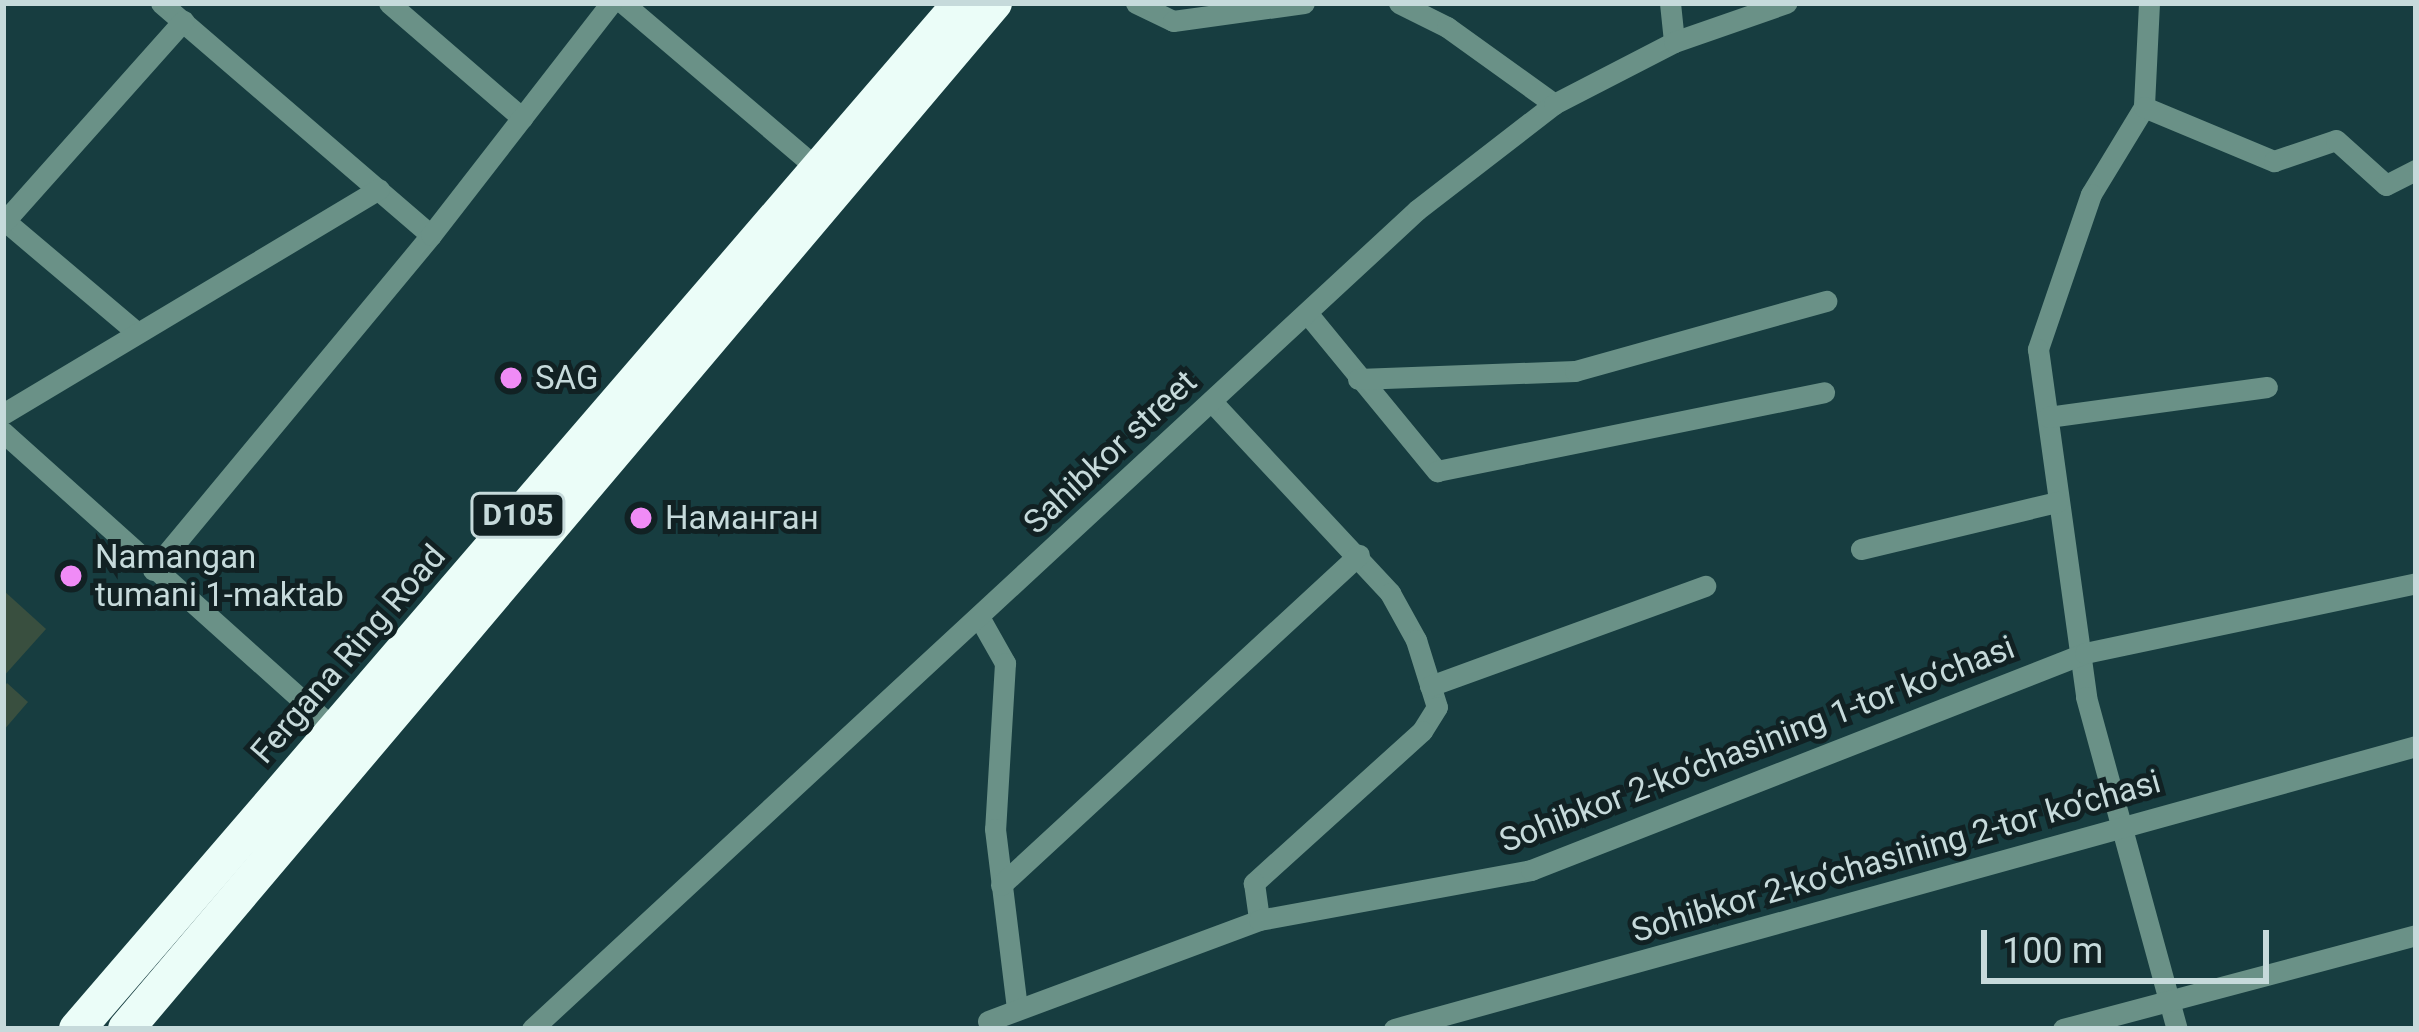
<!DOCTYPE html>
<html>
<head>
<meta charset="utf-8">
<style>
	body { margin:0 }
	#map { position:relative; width:2419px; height:1032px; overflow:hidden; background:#173d40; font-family:Roboto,sans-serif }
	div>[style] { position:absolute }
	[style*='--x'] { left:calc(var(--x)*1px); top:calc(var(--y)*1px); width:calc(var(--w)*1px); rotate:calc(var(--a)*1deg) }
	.green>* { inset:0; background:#394f3f }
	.minor>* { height:21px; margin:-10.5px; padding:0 10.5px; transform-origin:10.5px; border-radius:10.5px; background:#6a9187 }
	.highway>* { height:36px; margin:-18px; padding:0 18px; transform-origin:18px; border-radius:18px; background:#ebfdf8 }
	.dots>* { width:33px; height:33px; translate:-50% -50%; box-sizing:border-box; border:6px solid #112123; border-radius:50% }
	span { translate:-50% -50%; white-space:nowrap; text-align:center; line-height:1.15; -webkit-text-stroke:10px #112123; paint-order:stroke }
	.shield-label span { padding:3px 9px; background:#112123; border:3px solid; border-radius:9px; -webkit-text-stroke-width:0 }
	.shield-label { font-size:30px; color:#c6dadb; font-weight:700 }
	.poi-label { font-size:33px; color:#c6dadb }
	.left { translate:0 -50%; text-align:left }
	.street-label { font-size:33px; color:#c6dadb }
	.frame { position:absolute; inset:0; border:6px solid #c6dadb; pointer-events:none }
	.scale { position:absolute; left:1981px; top:930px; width:288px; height:54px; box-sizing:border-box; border:6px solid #c6dadb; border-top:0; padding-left:15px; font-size:36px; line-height:42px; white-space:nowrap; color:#c6dadb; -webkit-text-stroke:9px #112123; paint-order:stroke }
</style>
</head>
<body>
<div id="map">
	<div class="green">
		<i style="clip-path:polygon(3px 590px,46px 629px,3px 677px)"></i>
		<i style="clip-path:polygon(7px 683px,28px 702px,3px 731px,3px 688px)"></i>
	</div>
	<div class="minor">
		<i style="--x:161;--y:3;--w:356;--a:40.7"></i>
		<i style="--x:389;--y:3;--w:176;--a:40.8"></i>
		<i style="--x:623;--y:3;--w:256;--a:40.4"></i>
		<i style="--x:1136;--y:3;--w:41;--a:25.9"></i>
		<i style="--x:1173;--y:21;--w:132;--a:-7.8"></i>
		<i style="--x:1399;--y:3;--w:54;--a:26.6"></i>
		<i style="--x:1447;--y:27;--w:132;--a:35.7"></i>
		<i style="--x:1670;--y:3;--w:39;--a:84"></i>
		<i style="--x:2149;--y:3;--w:104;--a:92.8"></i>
		<i style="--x:2144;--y:107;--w:102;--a:121.3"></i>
		<i style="--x:2091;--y:194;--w:164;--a:108.9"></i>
		<i style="--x:2038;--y:349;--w:351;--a:82.1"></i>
		<i style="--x:2086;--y:697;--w:344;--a:74.7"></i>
		<i style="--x:2144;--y:107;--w:141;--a:22.6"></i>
		<i style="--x:2274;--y:161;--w:65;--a:-18.7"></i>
		<i style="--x:2336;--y:140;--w:67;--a:42"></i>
		<i style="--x:2386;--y:185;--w:34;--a:-27"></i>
		<i style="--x:5;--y:221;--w:170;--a:40.2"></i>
		<i style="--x:3;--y:223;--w:271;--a:-48.3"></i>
		<i style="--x:1307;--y:313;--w:205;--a:50.6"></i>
		<i style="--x:1437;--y:471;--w:395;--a:-11.5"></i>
		<i style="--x:1358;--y:379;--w:217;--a:-2.1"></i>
		<i style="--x:1575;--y:371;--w:261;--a:-15.6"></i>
		<i style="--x:1213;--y:403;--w:260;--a:47"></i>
		<i style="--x:1390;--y:593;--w:54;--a:61"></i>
		<i style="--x:1416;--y:640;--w:70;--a:72.6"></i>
		<i style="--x:1437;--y:707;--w:28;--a:122"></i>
		<i style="--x:1422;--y:731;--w:227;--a:137.9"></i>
		<i style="--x:1254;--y:883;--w:37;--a:82"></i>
		<i style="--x:3;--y:414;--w:438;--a:-30.9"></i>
		<i style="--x:2048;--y:417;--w:221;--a:-7.8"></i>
		<i style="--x:3;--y:432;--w:445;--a:41.9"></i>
		<i style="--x:1861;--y:549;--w:202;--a:-13.5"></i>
		<i style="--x:153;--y:570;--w:435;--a:-50.3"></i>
		<i style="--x:431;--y:235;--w:294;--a:-52.2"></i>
		<i style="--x:979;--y:617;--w:53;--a:60.5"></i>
		<i style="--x:1005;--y:663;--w:166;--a:93.4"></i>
		<i style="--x:995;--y:829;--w:181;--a:83"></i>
		<i style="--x:1430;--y:686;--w:293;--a:-20"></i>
		<i style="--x:1001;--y:885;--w:487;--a:-42.7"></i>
		<i style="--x:988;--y:1021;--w:289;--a:-20.4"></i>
		<i style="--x:1259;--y:920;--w:277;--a:-10.4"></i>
		<i style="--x:1531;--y:870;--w:595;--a:-21.39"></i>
		<i style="--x:2085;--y:653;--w:338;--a:-11.9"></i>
		<i style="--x:532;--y:1029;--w:1206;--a:-42.78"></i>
		<i style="--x:1417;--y:210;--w:173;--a:-37.7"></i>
		<i style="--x:1554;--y:104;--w:135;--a:-27.3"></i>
		<i style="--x:1674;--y:42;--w:119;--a:-19.2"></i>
		<i style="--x:1394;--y:1029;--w:1060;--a:-15.48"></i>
		<i style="--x:2063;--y:1029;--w:365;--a:-14.9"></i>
	</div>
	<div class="highway">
		<i style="--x:77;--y:1029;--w:1354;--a:-49.25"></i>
		<i style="--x:126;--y:1029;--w:1344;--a:-49.77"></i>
	</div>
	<div class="dots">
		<i style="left:511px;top:378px;background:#f08bf6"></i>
		<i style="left:641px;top:518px;background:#f08bf6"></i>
		<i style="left:71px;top:576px;background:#f08bf6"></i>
	</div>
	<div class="shield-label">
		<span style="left:518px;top:515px">D105</span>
	</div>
	<div class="poi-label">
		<span class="left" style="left:535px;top:378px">SAG</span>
		<span class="left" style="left:665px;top:518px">Наманган</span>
		<span class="left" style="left:95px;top:576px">Namangan<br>tumani 1-maktab</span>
	</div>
	<div class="street-label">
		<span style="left:1110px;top:452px;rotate:-43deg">Sahibkor street</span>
		<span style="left:348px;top:654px;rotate:-49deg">Fergana Ring Road</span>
		<span style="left:1757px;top:744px;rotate:-21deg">Sohibkor 2-ko‘chasining 1-tor ko‘chasi</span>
		<span style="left:1896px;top:856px;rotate:-16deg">Sohibkor 2-ko‘chasining 2-tor ko‘chasi</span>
	</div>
	<div class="frame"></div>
	<div class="scale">100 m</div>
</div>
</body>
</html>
